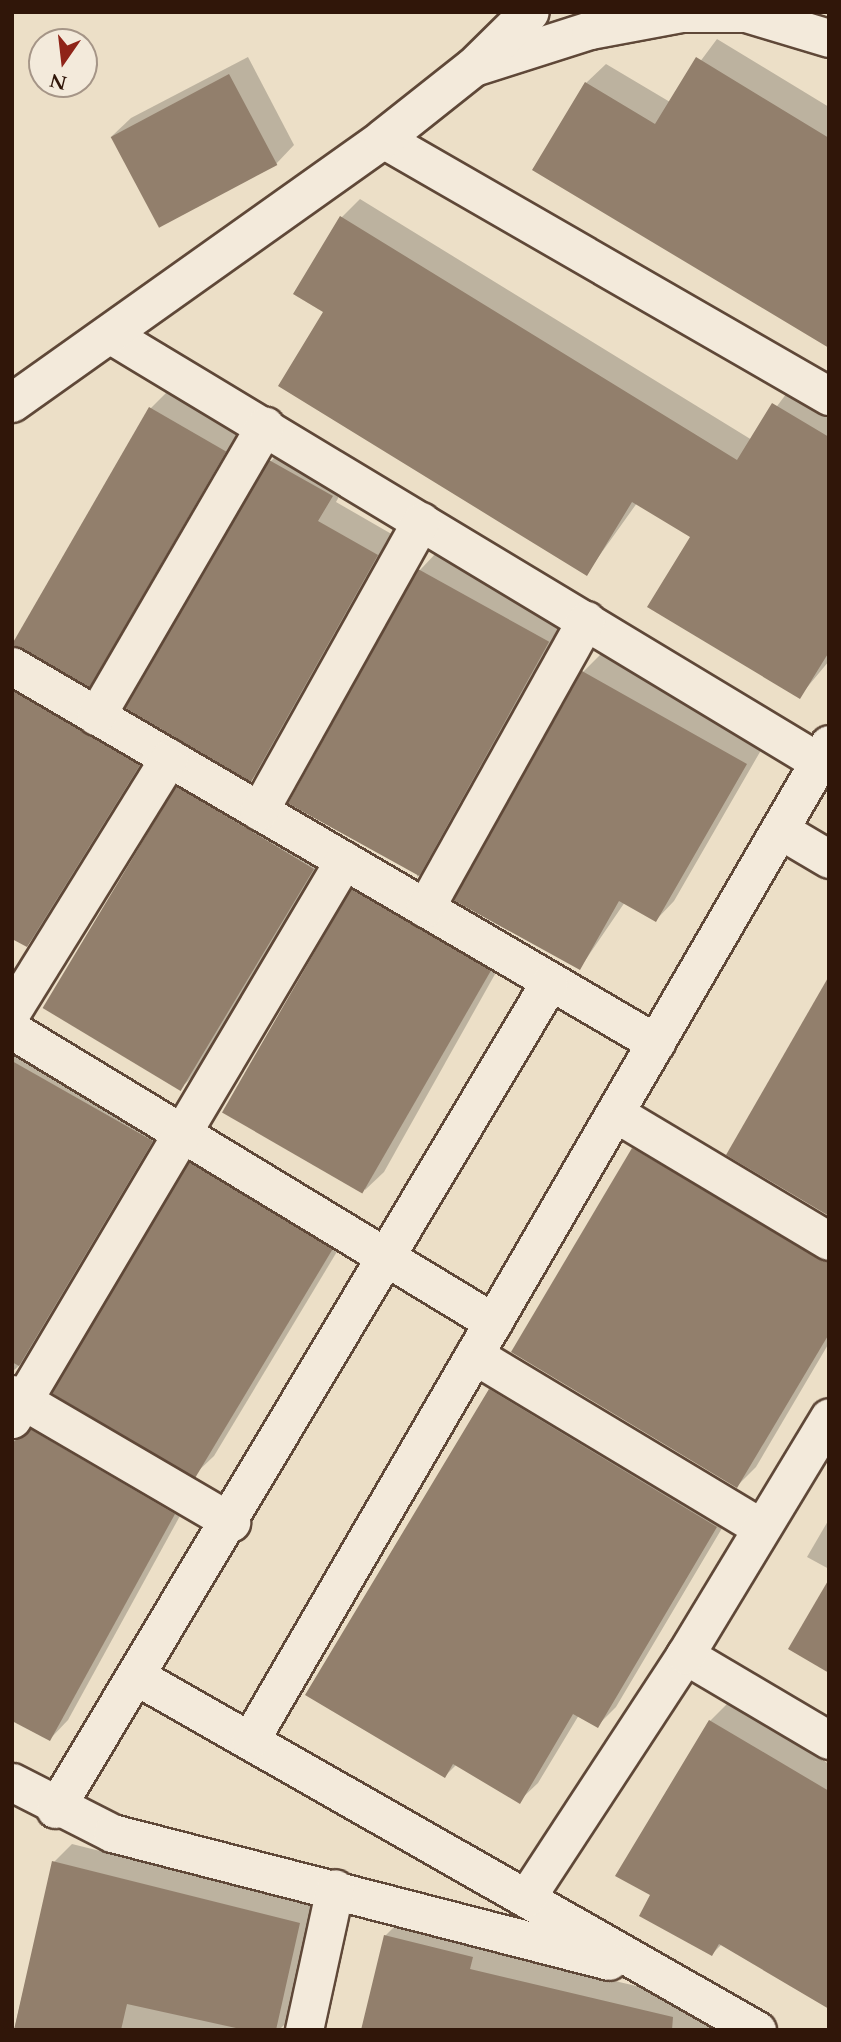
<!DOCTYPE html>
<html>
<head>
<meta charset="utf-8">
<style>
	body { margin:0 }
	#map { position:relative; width:841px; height:2042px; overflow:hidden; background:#ecdfc7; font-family:Cardo,serif }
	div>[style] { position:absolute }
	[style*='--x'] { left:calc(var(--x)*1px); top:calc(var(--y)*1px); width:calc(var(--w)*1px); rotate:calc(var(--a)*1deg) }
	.shadow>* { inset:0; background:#0003 }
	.building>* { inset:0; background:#927f6c; transform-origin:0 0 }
	.roads { filter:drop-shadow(2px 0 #5f4838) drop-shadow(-2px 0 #5f4838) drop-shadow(0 2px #5f4838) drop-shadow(0 -2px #5f4838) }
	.street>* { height:37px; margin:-18.5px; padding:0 18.5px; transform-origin:18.5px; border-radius:18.5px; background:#f3eadb }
	.secondary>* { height:38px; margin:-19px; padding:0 19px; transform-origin:19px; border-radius:19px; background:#f3eadb }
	span { translate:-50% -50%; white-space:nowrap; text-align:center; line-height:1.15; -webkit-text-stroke:5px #f3eadb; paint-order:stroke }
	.frame { position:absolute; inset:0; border:14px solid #301609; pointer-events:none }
	.north { position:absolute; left:28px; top:28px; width:70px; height:70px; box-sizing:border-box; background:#f3eadb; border:2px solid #a59587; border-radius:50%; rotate:194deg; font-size:19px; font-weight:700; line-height:28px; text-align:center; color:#301609 }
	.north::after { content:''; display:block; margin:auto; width:24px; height:32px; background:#8f2418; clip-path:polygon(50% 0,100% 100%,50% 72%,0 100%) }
</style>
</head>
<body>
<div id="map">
	<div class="shadow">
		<i style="clip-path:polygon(717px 39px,829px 107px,829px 346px,586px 83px,606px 64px,670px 102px)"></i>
		<i style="clip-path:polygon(248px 57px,294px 145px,276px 164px,112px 136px,131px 118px)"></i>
		<i style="clip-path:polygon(360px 199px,752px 440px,792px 386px,829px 408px,829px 661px,799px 697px,692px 537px,637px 503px,587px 573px,325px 312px,342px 217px)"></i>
		<i style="clip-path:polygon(170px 389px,244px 432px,107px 666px,88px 684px,151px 408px)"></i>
		<i style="clip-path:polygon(290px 442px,350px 477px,336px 502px,395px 536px,270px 761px,251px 780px,271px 461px)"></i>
		<i style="clip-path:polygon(438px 551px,567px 624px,436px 858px,417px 877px,420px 570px)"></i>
		<i style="clip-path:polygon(602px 653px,764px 745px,674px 901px,656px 920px,625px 902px,580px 968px,456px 899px,583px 672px)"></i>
		<i style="clip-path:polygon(12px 657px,159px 744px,47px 924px,27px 945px,12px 936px)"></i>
		<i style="clip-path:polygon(196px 769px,332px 849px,204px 1065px,185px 1084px,178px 787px)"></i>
		<i style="clip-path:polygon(371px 871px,508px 951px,384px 1172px,365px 1190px,353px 890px)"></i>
		<i style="clip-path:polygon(12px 1031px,170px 1122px,33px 1353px,12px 1372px)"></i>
		<i style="clip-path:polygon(653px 1130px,829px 1235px,829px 1343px,756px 1467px,737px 1486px,513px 1352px,634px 1149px)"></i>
		<i style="clip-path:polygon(209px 1145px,350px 1230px,214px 1456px,195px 1474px,190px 1163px)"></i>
		<i style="clip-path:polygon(509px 1371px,734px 1508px,616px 1707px,597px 1726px,579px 1715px,538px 1783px,519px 1801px,457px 1764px,445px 1776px,308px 1695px,490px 1390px)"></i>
		<i style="clip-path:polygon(12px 1406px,192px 1494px,68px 1720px,50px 1739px,12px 1718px)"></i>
		<i style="clip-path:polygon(828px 1521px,829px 1521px,829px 1569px,807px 1557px)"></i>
		<i style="clip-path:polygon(728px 1703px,829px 1764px,829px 2007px,722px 1944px,712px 1954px,653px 1894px,710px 1721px)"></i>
		<i style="clip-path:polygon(72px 1844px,318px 1905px,293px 2016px,279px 2030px,14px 2030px,54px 1862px)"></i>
		<i style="clip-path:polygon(404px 1917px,490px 1938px,487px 1951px,726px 2007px,761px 2030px,363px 2030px,385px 1936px)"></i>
	</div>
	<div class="building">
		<i style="clip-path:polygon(696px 57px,829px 138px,829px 348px,532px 170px,585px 82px,655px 124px)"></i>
		<i style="left:229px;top:74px;width:103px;height:134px;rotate:62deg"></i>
		<i style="clip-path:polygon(340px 216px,737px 460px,772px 403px,829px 437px,829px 652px,800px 699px,647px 607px,690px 537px,632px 502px,587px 576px,278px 386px,323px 312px,293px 294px)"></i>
		<i style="left:149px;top:407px;width:89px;height:274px;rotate:30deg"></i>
		<i style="clip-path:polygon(269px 460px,333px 496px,318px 521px,378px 555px,251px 782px,125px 708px)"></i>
		<i style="left:418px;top:569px;width:150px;height:268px;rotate:29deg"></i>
		<i style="clip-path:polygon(582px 671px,747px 764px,656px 922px,619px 901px,580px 970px,453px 900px)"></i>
		<i style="clip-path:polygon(12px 690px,140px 765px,27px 947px,12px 939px)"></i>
		<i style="left:176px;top:786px;width:161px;height:259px;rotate:31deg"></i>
		<i style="left:351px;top:889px;width:162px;height:258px;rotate:30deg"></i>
		<i style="clip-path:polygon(829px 976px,829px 1216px,726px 1155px)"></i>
		<i style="clip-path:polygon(12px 1061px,153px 1141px,19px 1366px,12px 1362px)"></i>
		<i style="clip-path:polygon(632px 1148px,829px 1262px,829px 1334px,737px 1488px,511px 1352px)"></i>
		<i style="left:189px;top:1162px;width:168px;height:269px;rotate:31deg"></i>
		<i style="clip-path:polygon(489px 1389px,717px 1527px,598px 1728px,573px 1714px,520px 1804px,453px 1764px,445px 1778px,305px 1695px)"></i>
		<i style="clip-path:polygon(30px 1429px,175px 1514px,50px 1741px,12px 1721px,12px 1443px)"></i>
		<i style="clip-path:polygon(829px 1579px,829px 1673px,788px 1649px)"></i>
		<i style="clip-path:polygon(709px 1720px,829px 1791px,829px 2009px,719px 1944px,712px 1956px,639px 1916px,650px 1895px,615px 1876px)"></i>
		<i style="clip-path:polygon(52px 1861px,300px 1923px,276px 2030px,245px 2030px,127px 2004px,121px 2030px,14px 2030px)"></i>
		<i style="clip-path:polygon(384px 1935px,473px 1957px,470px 1969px,673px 2017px,672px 2030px,361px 2030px)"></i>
	</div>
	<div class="roads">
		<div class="street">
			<i style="--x:474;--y:67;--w:122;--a:-17.7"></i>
			<i style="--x:590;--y:30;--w:94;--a:-10.5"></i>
			<i style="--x:682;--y:13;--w:64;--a:0"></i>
			<i style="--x:746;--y:13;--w:87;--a:16.8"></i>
			<i style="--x:383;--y:139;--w:515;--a:29.95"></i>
			<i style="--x:111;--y:335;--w:827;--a:31.09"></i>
			<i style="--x:12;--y:666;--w:746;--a:30.34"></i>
			<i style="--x:96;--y:716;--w:336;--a:-59.8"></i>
			<i style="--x:259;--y:811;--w:332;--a:-60.8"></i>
			<i style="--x:780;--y:830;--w:57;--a:30.6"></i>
			<i style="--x:425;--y:908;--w:330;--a:-60.8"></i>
			<i style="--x:12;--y:1011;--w:298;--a:-58.2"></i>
			<i style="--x:12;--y:1030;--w:563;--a:31.26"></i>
			<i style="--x:615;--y:1113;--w:249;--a:30.9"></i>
			<i style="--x:474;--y:1355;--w:332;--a:31"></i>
			<i style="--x:12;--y:1394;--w:254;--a:30.3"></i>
			<i style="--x:12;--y:1419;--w:650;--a:-59.29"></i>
			<i style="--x:685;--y:1655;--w:167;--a:30.6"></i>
			<i style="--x:136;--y:1676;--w:715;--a:29.69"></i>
			<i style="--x:250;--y:1740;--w:1152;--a:-59.83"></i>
			<i style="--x:12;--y:1782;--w:112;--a:27"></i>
			<i style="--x:112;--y:1833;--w:513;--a:14.44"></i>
			<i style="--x:55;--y:1809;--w:962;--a:-59.12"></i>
			<i style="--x:526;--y:1898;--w:290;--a:-56.8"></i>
			<i style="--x:685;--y:1655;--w:278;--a:-58.8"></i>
			<i style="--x:304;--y:2030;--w:145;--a:-77.7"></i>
		</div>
		<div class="secondary">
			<i style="--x:12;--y:403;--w:455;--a:-35.4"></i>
			<i style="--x:383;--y:139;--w:116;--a:-38.4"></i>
			<i style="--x:474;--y:67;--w:78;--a:-44.5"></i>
		</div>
	</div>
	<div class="frame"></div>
	<div class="north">N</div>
</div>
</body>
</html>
